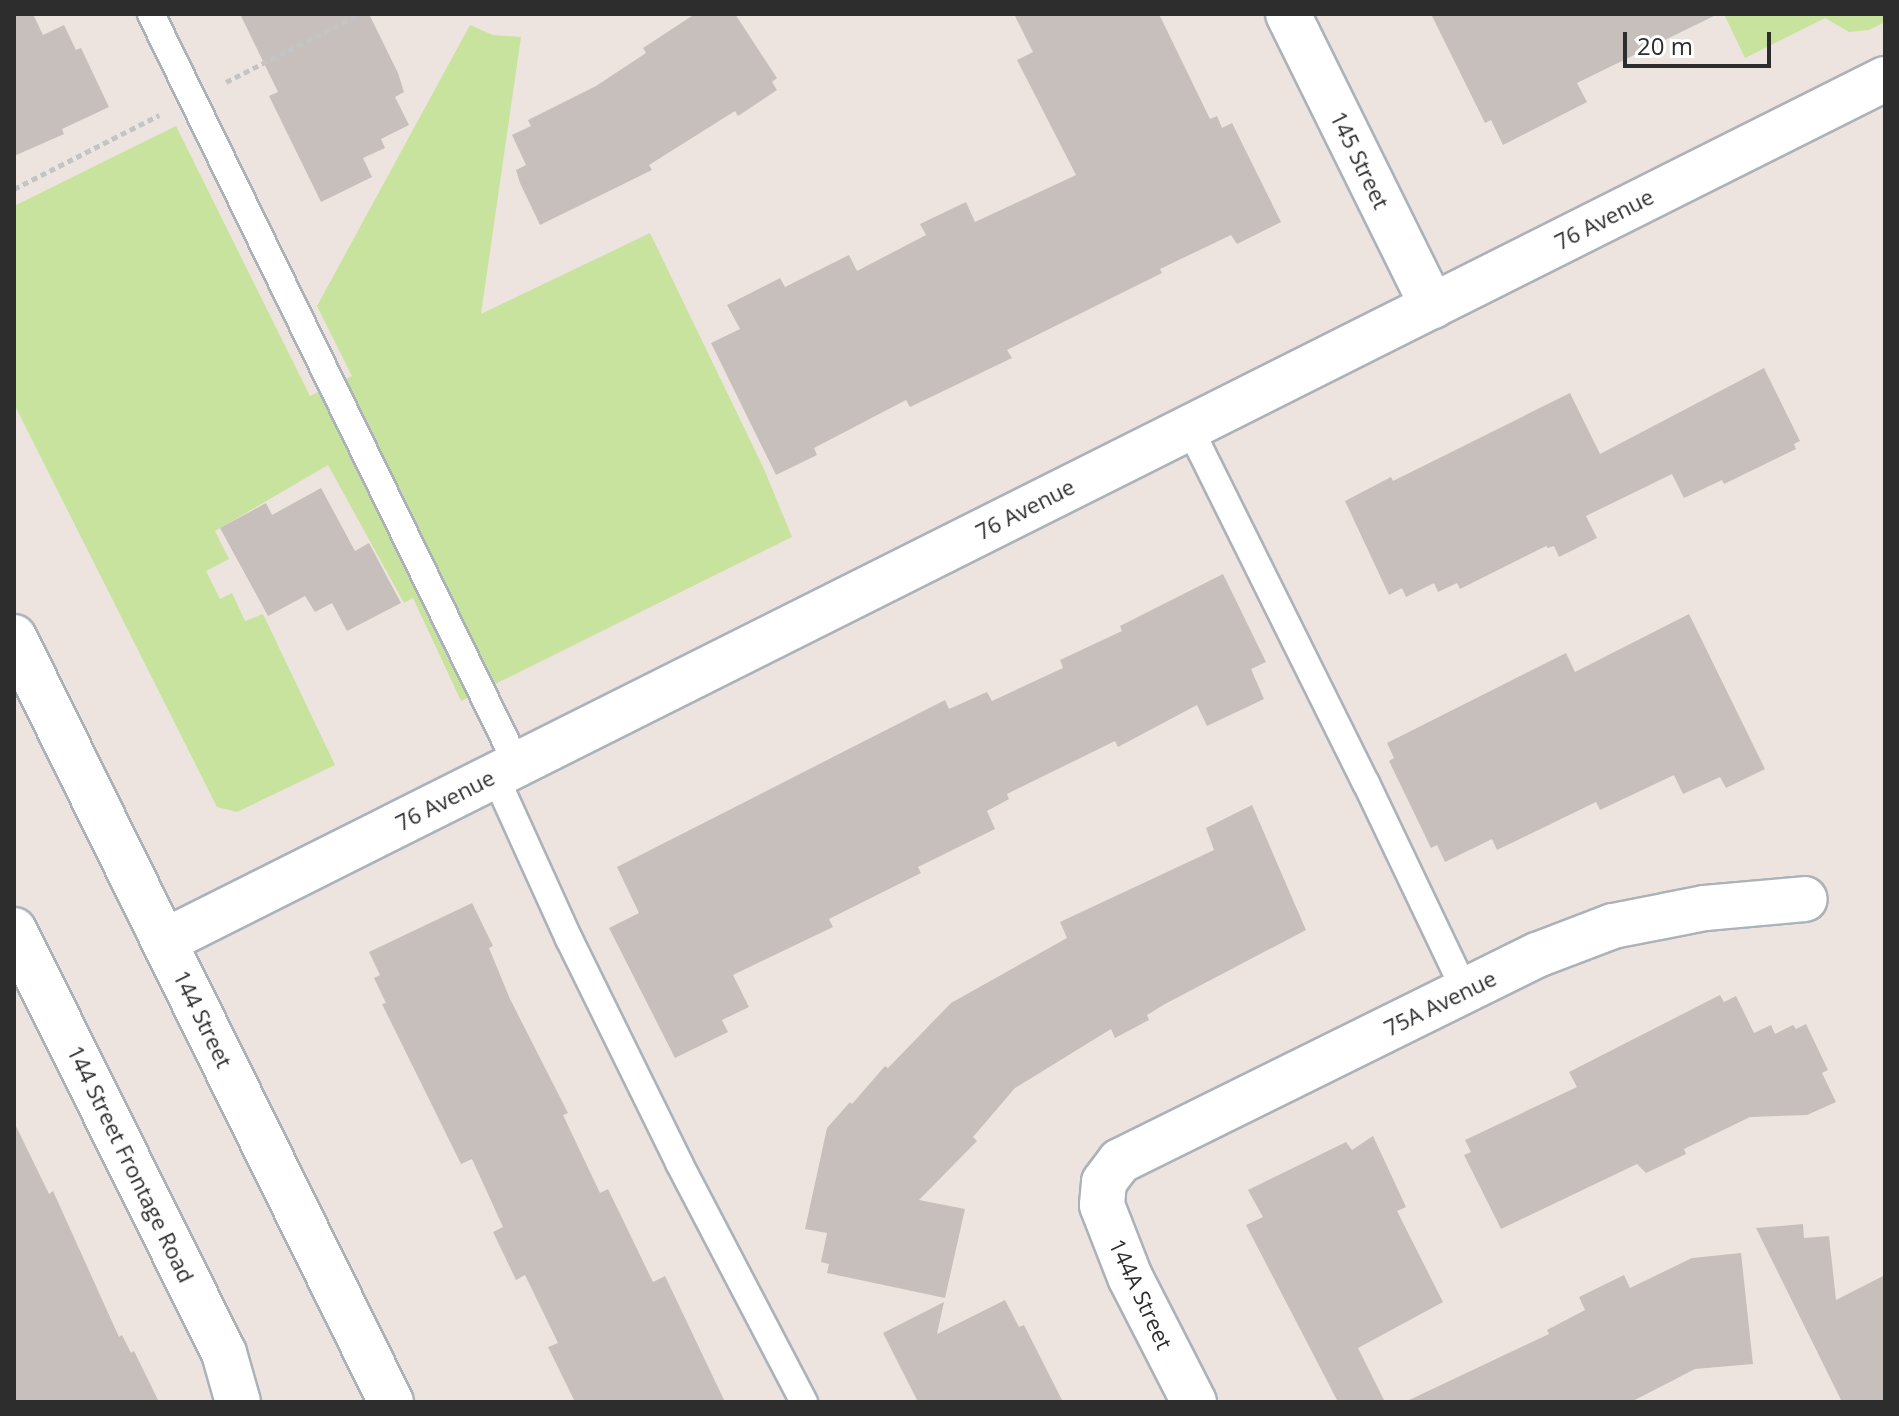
<!DOCTYPE html>
<html>
<head>
<meta charset="utf-8">
<style>
	body { margin:0 }
	#map { position:relative; width:1899px; height:1416px; overflow:hidden; background:#eee4df; font-family:"Open Sans",sans-serif }
	div>[style] { position:absolute }
	[style*='--x'] { left:calc(var(--x)*1px); top:calc(var(--y)*1px); width:calc(var(--w)*1px); rotate:calc(var(--a)*1deg) }
	.green>* { inset:0; background:#c7e39d }
	.building>* { inset:0; background:#c7bfbb }
	.path>* { height:5px; margin-top:-2.5px; transform-origin:0; background:repeating-linear-gradient(90deg,#c4c4c4 0 6px,transparent 0 10px) }
	.roads { filter:drop-shadow(2px 0 #acb2b9) drop-shadow(-2px 0 #acb2b9) drop-shadow(0 2px #acb2b9) drop-shadow(0 -2px #acb2b9) }
	.service>* { height:26px; margin:-13px; padding:0 13px; transform-origin:13px; border-radius:13px; background:#fff }
	.minor>* { height:44px; margin:-22px; padding:0 22px; transform-origin:22px; border-radius:22px; background:#fff }
	.tertiary>* { height:44px; margin:-22px; padding:0 22px; transform-origin:22px; border-radius:22px; background:#fff }
	.secondary>* { height:44px; margin:-22px; padding:0 22px; transform-origin:22px; border-radius:22px; background:#fff }
	span { translate:-50% -50%; white-space:nowrap; text-align:center; line-height:1.15; -webkit-text-stroke:8px #fff; paint-order:stroke }
	.street-label { font-size:22px; color:#2d2d2d }
	.frame { position:absolute; inset:0; border:16px solid #2d2d2d; pointer-events:none }
	.scale { position:absolute; left:1623px; top:32px; width:148px; height:36px; box-sizing:border-box; border:4px solid #2d2d2d; border-top:0; padding-left:10px; font-size:24px; line-height:28px; white-space:nowrap; color:#2d2d2d; -webkit-text-stroke:6px #fff; paint-order:stroke }
</style>
</head>
<body>
<div id="map">
	<div class="green">
		<i style="clip-path:polygon(1724px 14px,1885px 14px,1885px 22px,1869px 30px,1849px 32px,1825px 18px,1745px 58px)"></i>
		<i style="clip-path:polygon(470px 25px,493px 35px,521px 37px,481px 314px,650px 233px,764px 469px,792px 537px,461px 701px,413px 598px,404px 603px,328px 465px,215px 531px,229px 559px,206px 571px,220px 599px,232px 593px,245px 621px,263px 614px,335px 765px,237px 812px,217px 807px,14px 404px,14px 206px,176px 126px,310px 396px,352px 376px,317px 306px)"></i>
	</div>
	<div class="building">
		<i style="clip-path:polygon(14px 14px,33px 14px,43px 35px,64px 25px,76px 50px,81px 48px,109px 107px,62px 129px,64px 134px,14px 156px)"></i>
		<i style="clip-path:polygon(240px 14px,369px 14px,398px 73px,404px 92px,395px 97px,409px 125px,381px 139px,385px 148px,363px 158px,372px 177px,321px 202px,269px 96px,278px 92px)"></i>
		<i style="clip-path:polygon(695px 14px,735px 14px,777px 78px,772px 82px,777px 90px,738px 116px,735px 111px,649px 165px,652px 170px,540px 225px,520px 183px,516px 170px,526px 165px,512px 135px,531px 126px,528px 120px,596px 86px,646px 53px,643px 48px)"></i>
		<i style="clip-path:polygon(1014px 14px,1159px 14px,1210px 119px,1217px 116px,1222px 128px,1232px 123px,1281px 222px,1237px 244px,1231px 235px,1160px 269px,1162px 273px,1007px 350px,1012px 358px,910px 407px,906px 400px,814px 448px,817px 455px,776px 475px,711px 343px,740px 329px,727px 305px,780px 278px,785px 287px,849px 255px,857px 271px,926px 235px,920px 224px,966px 202px,975px 222px,1076px 175px,1017px 60px,1033px 52px)"></i>
		<i style="clip-path:polygon(1431px 14px,1718px 14px,1577px 83px,1587px 102px,1503px 145px,1491px 120px,1485px 123px)"></i>
		<i style="clip-path:polygon(1764px 368px,1800px 441px,1794px 444px,1796px 449px,1724px 484px,1722px 480px,1684px 498px,1672px 474px,1586px 516px,1597px 538px,1559px 557px,1554px 546px,1548px 548px,1546px 546px,1460px 589px,1457px 583px,1438px 592px,1434px 583px,1406px 597px,1402px 588px,1389px 595px,1345px 501px,1391px 477px,1393px 481px,1570px 393px,1600px 454px)"></i>
		<i style="clip-path:polygon(321px 488px,355px 551px,369px 543px,401px 603px,347px 631px,332px 603px,315px 612px,305px 596px,268px 616px,220px 528px,266px 503px,272px 515px)"></i>
		<i style="clip-path:polygon(1223px 574px,1266px 662px,1251px 669px,1264px 699px,1207px 726px,1197px 705px,1118px 747px,1115px 741px,1007px 794px,1009px 799px,987px 811px,995px 829px,918px 867px,921px 873px,829px 919px,833px 927px,733px 975px,749px 1007px,722px 1020px,728px 1032px,675px 1058px,609px 928px,639px 913px,617px 867px,945px 700px,949px 709px,987px 692px,992px 701px,1063px 668px,1060px 660px,1122px 631px,1120px 626px)"></i>
		<i style="clip-path:polygon(1689px 614px,1765px 769px,1726px 788px,1720px 777px,1683px 794px,1674px 775px,1600px 810px,1596px 802px,1497px 850px,1492px 839px,1445px 862px,1437px 845px,1431px 848px,1389px 761px,1394px 758px,1387px 743px,1566px 653px,1575px 672px)"></i>
		<i style="clip-path:polygon(1252px 805px,1306px 930px,1165px 1004px,1147px 1015px,1149px 1020px,1115px 1038px,1111px 1029px,1015px 1088px,973px 1137px,977px 1141px,919px 1200px,965px 1209px,945px 1298px,827px 1273px,829px 1264px,821px 1262px,827px 1233px,805px 1229px,827px 1128px,850px 1102px,852px 1104px,885px 1066px,888px 1068px,951px 1003px,1067px 938px,1060px 922px,1214px 850px,1206px 828px)"></i>
		<i style="clip-path:polygon(472px 903px,493px 946px,489px 948px,510px 999px,568px 1113px,563px 1115px,600px 1193px,608px 1189px,653px 1282px,665px 1276px,725px 1402px,575px 1402px,548px 1347px,558px 1343px,525px 1275px,516px 1280px,493px 1232px,503px 1227px,472px 1159px,461px 1164px,382px 1004px,386px 1003px,374px 978px,380px 975px,369px 952px)"></i>
		<i style="clip-path:polygon(1720px 995px,1724px 1002px,1736px 996px,1754px 1033px,1771px 1025px,1775px 1034px,1793px 1025px,1796px 1029px,1806px 1024px,1828px 1070px,1822px 1073px,1836px 1102px,1807px 1115px,1750px 1117px,1684px 1149px,1686px 1154px,1646px 1173px,1637px 1164px,1501px 1229px,1464px 1155px,1471px 1152px,1465px 1140px,1577px 1087px,1569px 1072px)"></i>
		<i style="clip-path:polygon(14px 1122px,49px 1194px,53px 1191px,119px 1337px,122px 1335px,131px 1353px,134px 1351px,159px 1402px,14px 1402px)"></i>
		<i style="clip-path:polygon(1373px 1136px,1406px 1207px,1397px 1211px,1443px 1302px,1358px 1348px,1385px 1402px,1338px 1402px,1246px 1225px,1263px 1217px,1248px 1190px,1346px 1142px,1352px 1150px)"></i>
		<i style="clip-path:polygon(1803px 1224px,1804px 1238px,1829px 1236px,1836px 1300px,1885px 1275px,1885px 1402px,1842px 1402px,1756px 1228px)"></i>
		<i style="clip-path:polygon(1741px 1253px,1753px 1364px,1695px 1369px,1631px 1402px,1405px 1402px,1549px 1334px,1547px 1330px,1585px 1310px,1579px 1297px,1624px 1275px,1630px 1288px,1692px 1258px)"></i>
		<i style="clip-path:polygon(1005px 1300px,1019px 1327px,1024px 1325px,1063px 1402px,918px 1402px,883px 1333px,944px 1302px,937px 1334px)"></i>
	</div>
	<div class="path">
		<i style="--x:226;--y:82;--w:150;--a:-26.9"></i>
		<i style="--x:14;--y:189;--w:163;--a:-27"></i>
	</div>
	<div class="roads">
		<div class="service">
			<i style="--x:151;--y:14;--w:835;--a:63.99"></i>
			<i style="--x:1189;--y:427;--w:398;--a:63.6"></i>
			<i style="--x:1366;--y:783;--w:230;--a:64.5"></i>
			<i style="--x:495;--y:776;--w:179;--a:65.6"></i>
			<i style="--x:569;--y:939;--w:250;--a:63.8"></i>
			<i style="--x:679;--y:1163;--w:270;--a:62.4"></i>
		</div>
		<div class="minor">
			<i style="--x:1288;--y:14;--w:326;--a:63.7"></i>
			<i style="--x:14;--y:930;--w:472;--a:63.6"></i>
			<i style="--x:224;--y:1353;--w:51;--a:74.1"></i>
			<i style="--x:1194;--y:1402;--w:140;--a:-117.1"></i>
			<i style="--x:1130;--y:1277;--w:77;--a:-111.3"></i>
			<i style="--x:1102;--y:1205;--w:23;--a:-85"></i>
			<i style="--x:1104;--y:1182;--w:26;--a:-53"></i>
			<i style="--x:1120;--y:1161;--w:465;--a:-26.3"></i>
			<i style="--x:1537;--y:955;--w:81;--a:-20.9"></i>
			<i style="--x:1613;--y:926;--w:94;--a:-11.1"></i>
			<i style="--x:1705;--y:908;--w:100;--a:-5.1"></i>
		</div>
		<div class="tertiary">
			<i style="--x:165;--y:941;--w:1924;--a:-26.62"></i>
		</div>
		<div class="secondary">
			<i style="--x:14;--y:637;--w:853;--a:63.77"></i>
		</div>
	</div>
	<div class="street-label">
		<span style="left:1360px;top:160px;rotate:64deg">145 Street</span>
		<span style="left:1604px;top:219px;rotate:-27deg">76 Avenue</span>
		<span style="left:1025px;top:509px;rotate:-27deg">76 Avenue</span>
		<span style="left:445px;top:800px;rotate:-27deg">76 Avenue</span>
		<span style="left:1440px;top:1003px;rotate:-26deg">75A Avenue</span>
		<span style="left:203px;top:1019px;rotate:64deg">144 Street</span>
		<span style="left:131px;top:1164px;rotate:64deg">144 Street Frontage Road</span>
		<span style="left:1141px;top:1294px;rotate:65deg">144A Street</span>
	</div>
	<div class="frame"></div>
	<div class="scale">20 m</div>
</div>
</body>
</html>
